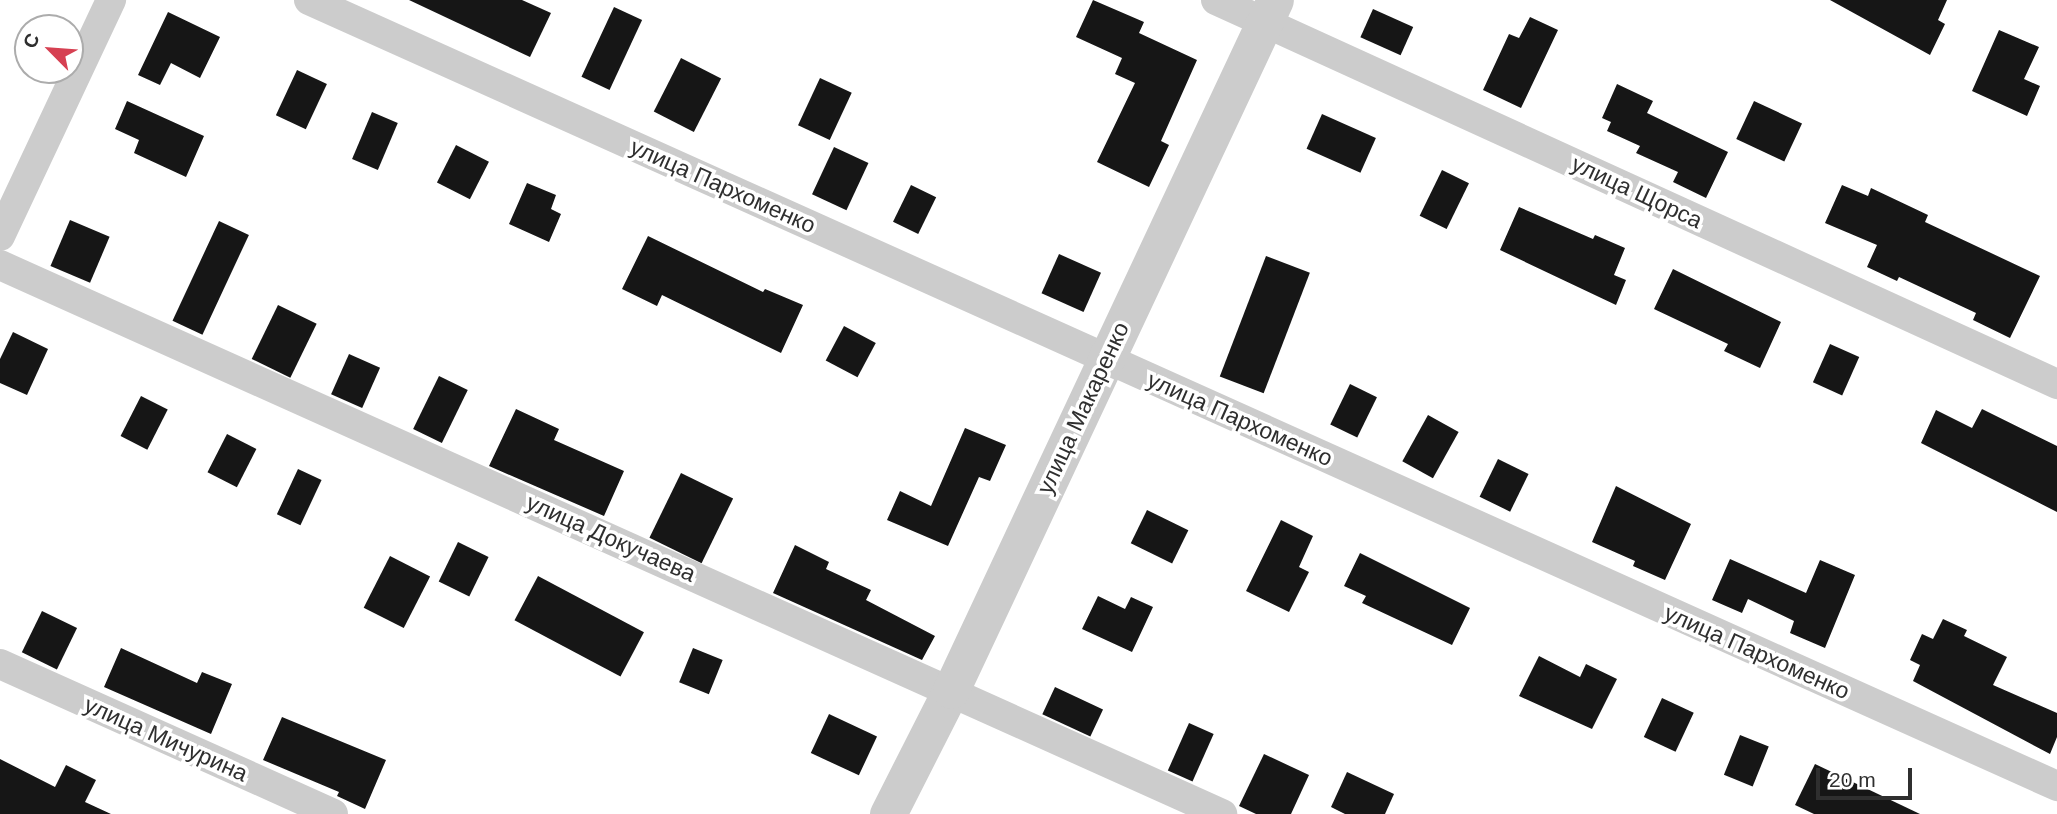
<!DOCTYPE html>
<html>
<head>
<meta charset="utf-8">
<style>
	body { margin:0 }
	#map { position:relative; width:2057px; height:814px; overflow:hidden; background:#fff; font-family:Helvetica,sans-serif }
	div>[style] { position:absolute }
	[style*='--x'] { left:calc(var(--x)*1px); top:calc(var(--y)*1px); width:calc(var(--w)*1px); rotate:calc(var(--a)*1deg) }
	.building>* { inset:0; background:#161616; transform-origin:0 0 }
	.minor>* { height:30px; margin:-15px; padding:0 15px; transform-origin:15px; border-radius:15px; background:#ccc }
	.tertiary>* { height:37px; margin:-18.5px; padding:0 18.5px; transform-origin:18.5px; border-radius:18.5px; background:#ccc }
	span { translate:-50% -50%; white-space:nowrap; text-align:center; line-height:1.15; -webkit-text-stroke:7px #fff; paint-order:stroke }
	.street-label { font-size:23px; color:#2f2f2f }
	.north { position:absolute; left:14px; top:14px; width:70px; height:70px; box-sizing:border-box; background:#fff; border:2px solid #acacac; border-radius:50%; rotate:295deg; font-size:19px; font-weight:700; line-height:28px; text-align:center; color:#2f2f2f }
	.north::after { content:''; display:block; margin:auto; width:24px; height:32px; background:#d64052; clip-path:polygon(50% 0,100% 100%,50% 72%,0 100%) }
	.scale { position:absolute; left:1816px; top:768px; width:96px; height:32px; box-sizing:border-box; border:4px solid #2f2f2f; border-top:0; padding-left:9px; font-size:21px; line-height:24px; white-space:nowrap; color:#2f2f2f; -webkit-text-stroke:5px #fff; paint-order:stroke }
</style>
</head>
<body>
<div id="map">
	<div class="building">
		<i style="clip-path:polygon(409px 0,522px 0,551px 13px,530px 57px)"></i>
		<i style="clip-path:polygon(1093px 0,1144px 22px,1139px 33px,1197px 60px,1161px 141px,1169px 145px,1149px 187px,1097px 162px,1135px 83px,1115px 74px,1122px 58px,1076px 37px)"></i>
		<i style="clip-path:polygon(1830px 0,1947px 0,1938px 20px,1945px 24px,1930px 55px)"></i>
		<i style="left:614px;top:7px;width:31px;height:77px;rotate:25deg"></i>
		<i style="left:1373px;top:9px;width:44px;height:31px;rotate:24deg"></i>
		<i style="clip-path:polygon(168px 12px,220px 37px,200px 78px,171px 63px,160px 85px,138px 75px)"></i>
		<i style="clip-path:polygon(1530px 17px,1558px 30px,1521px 108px,1483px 90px,1509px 34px,1519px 38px)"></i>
		<i style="clip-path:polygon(1999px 30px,2039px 47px,2024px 79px,2040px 86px,2027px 116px,1972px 91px)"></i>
		<i style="left:681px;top:58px;width:45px;height:60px;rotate:27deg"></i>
		<i style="left:297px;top:70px;width:33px;height:50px;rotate:25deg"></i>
		<i style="left:820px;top:78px;width:35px;height:52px;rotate:25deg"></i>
		<i style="clip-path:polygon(1617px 84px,1653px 101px,1647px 113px,1728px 152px,1706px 198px,1673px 182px,1678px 172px,1636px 153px,1640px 146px,1607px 131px,1611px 122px,1602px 118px)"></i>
		<i style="clip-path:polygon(127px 101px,204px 136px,186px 177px,134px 153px,139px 140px,115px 129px)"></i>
		<i style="left:1754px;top:101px;width:53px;height:42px;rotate:25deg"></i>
		<i style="left:372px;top:112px;width:28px;height:51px;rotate:23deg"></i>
		<i style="left:1322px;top:114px;width:59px;height:38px;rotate:24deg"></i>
		<i style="left:456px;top:145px;width:37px;height:42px;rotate:27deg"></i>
		<i style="left:834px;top:147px;width:38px;height:52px;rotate:25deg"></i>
		<i style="left:1442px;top:170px;width:30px;height:51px;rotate:26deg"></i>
		<i style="clip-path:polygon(527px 183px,556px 195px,551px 209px,561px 214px,549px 242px,509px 224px)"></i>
		<i style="left:911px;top:185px;width:28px;height:41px;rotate:26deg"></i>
		<i style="clip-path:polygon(1842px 185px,1868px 196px,1871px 188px,1928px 215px,1925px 222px,2040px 276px,2010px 338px,1973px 320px,1976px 313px,1899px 277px,1897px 281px,1867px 267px,1877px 245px,1825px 223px)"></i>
		<i style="clip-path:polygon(1519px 207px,1593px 239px,1595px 235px,1625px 248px,1614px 275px,1626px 280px,1616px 305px,1500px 250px)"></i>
		<i style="left:70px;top:220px;width:43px;height:50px;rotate:23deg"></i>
		<i style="left:219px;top:221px;width:33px;height:110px;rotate:25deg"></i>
		<i style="clip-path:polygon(648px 236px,763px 292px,765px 289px,803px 305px,781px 353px,662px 295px,657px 306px,622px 289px)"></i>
		<i style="left:1059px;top:254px;width:46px;height:43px;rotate:24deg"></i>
		<i style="left:1266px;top:256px;width:47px;height:129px;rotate:21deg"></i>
		<i style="clip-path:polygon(1673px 269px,1781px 322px,1760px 368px,1724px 351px,1728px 344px,1654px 309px)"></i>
		<i style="left:278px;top:305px;width:43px;height:60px;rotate:26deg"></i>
		<i style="left:844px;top:326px;width:36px;height:39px;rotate:28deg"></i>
		<i style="clip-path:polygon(13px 332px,48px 349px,27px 395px,0 383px,0 359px)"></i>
		<i style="left:1830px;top:344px;width:32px;height:42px;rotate:24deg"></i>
		<i style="left:349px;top:354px;width:34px;height:44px;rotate:24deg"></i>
		<i style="left:439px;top:376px;width:32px;height:59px;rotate:26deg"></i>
		<i style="left:1350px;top:384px;width:30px;height:45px;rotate:26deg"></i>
		<i style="left:141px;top:396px;width:30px;height:45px;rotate:27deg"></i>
		<i style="clip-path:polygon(516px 409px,559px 429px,554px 440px,624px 471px,604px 516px,489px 466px)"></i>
		<i style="clip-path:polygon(1982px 409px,2057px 446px,2057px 512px,1921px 443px,1936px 410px,1972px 428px)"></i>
		<i style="left:1428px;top:415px;width:35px;height:53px;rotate:29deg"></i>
		<i style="clip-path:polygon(965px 428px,1006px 445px,990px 481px,979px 477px,948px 546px,887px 520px,900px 491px,931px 506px)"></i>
		<i style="left:227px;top:434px;width:33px;height:43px;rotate:27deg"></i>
		<i style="left:1498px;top:459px;width:34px;height:42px;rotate:26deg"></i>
		<i style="left:298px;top:469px;width:26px;height:50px;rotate:25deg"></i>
		<i style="left:681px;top:473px;width:58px;height:72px;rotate:26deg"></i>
		<i style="clip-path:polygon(1616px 486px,1691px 524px,1665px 580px,1633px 566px,1635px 561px,1592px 542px)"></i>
		<i style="left:1147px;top:510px;width:46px;height:37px;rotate:26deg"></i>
		<i style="clip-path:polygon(1281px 520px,1313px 536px,1299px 567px,1309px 572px,1289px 612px,1246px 591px)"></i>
		<i style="left:458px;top:542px;width:34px;height:44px;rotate:26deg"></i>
		<i style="clip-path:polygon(795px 545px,829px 562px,826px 569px,871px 590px,866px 600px,935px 636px,922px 660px,773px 593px)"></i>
		<i style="clip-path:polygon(1360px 553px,1470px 608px,1452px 645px,1362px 603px,1366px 596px,1344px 586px)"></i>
		<i style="left:390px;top:556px;width:45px;height:58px;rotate:27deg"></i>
		<i style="clip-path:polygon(1730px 559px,1806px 593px,1820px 560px,1855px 575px,1825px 648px,1790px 633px,1794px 621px,1748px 599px,1742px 613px,1712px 600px)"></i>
		<i style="left:538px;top:576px;width:120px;height:50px;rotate:28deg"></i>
		<i style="clip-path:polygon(1098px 596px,1125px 609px,1131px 597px,1153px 607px,1132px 652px,1082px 629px)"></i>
		<i style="left:42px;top:611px;width:39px;height:46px;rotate:26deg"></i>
		<i style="clip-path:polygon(1943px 619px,1967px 630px,1964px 636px,2007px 657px,1993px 685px,2057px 713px,2057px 737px,2050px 754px,1913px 681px,1920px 665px,1910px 660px,1922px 634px,1933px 639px)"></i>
		<i style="clip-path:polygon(121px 648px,197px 683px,202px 672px,232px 684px,211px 734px,104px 687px)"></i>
		<i style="left:693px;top:648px;width:32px;height:37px;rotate:22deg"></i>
		<i style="clip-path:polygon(1539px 656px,1580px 677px,1586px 664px,1617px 679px,1592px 729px,1519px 696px)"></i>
		<i style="left:1055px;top:687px;width:53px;height:30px;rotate:25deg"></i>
		<i style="left:1662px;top:698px;width:35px;height:43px;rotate:25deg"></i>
		<i style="left:829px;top:714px;width:53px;height:43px;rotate:25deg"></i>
		<i style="clip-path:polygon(282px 717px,386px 760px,365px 809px,337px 796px,339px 792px,263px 760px)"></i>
		<i style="left:1189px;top:723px;width:27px;height:52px;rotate:24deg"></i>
		<i style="left:1740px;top:735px;width:31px;height:43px;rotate:22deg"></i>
		<i style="clip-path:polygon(1264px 754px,1309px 775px,1291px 814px,1256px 814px,1239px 806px)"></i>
		<i style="clip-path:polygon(0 759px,55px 787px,66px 765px,96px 780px,85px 802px,111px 814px,0 814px)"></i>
		<i style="clip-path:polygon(1815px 764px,1920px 814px,1814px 814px,1795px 805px)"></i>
		<i style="clip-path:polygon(1347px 772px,1394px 794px,1385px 814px,1345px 814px,1331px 807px)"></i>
	</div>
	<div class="minor">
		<i style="--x:309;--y:0;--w:1917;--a:24.21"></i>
		<i style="--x:1216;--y:0;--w:925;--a:24.54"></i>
		<i style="--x:0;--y:236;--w:261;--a:-64.8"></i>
		<i style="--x:0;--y:265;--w:1340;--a:24.19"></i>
		<i style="--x:0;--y:664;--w:365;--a:24.2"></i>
	</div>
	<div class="tertiary">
		<i style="--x:888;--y:814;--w:139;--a:-63.1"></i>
		<i style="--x:951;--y:690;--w:762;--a:-64.85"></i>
	</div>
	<div class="street-label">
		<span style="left:723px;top:186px;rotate:24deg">улица Пархоменко</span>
		<span style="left:1637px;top:192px;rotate:25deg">улица Щорса</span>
		<span style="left:1083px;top:408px;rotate:-65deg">улица Макаренко</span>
		<span style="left:1240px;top:419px;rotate:24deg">улица Пархоменко</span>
		<span style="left:611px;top:538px;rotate:24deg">улица Докучаева</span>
		<span style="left:1757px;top:652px;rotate:24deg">улица Пархоменко</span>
		<span style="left:166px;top:739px;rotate:24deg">улица Мичурина</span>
	</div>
	<div class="north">С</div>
	<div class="scale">20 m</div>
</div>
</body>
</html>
